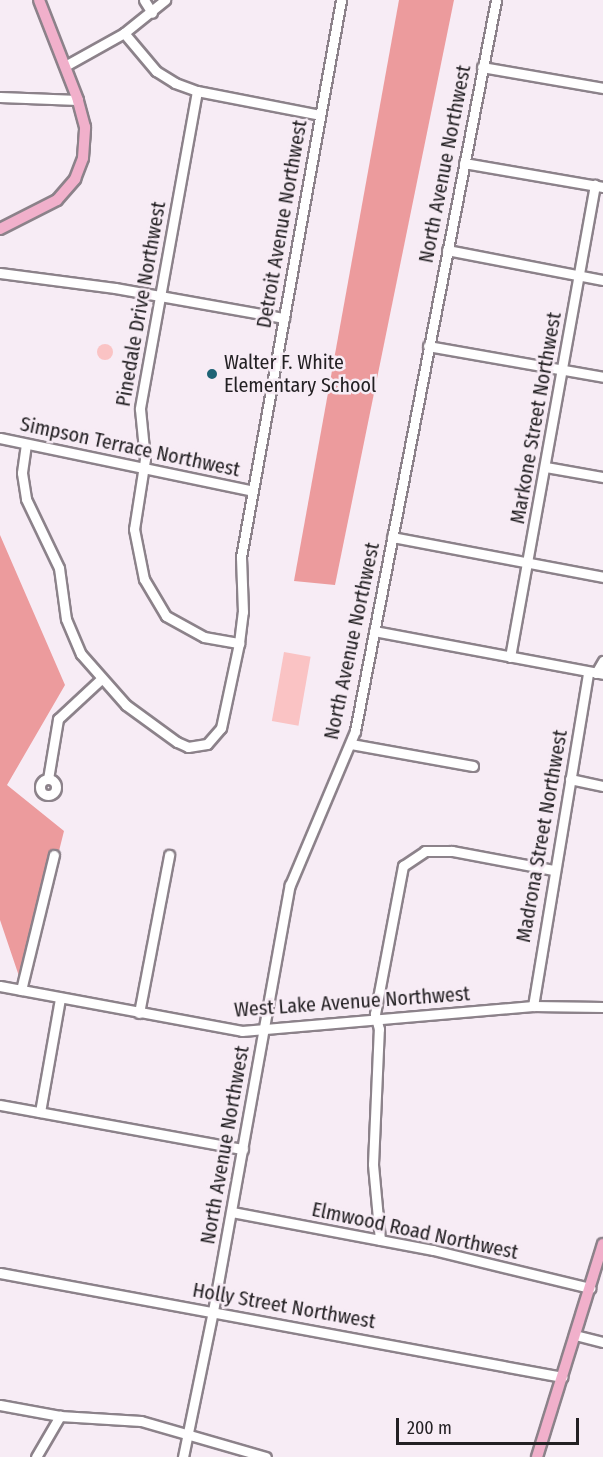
<!DOCTYPE html>
<html>
<head>
<meta charset="utf-8">
<style>
	body { margin:0 }
	#map { position:relative; width:603px; height:1457px; overflow:hidden; background:#f7ecf5; font-family:"Fira Sans Condensed",sans-serif }
	div>[style] { position:absolute }
	[style*='--x'] { left:calc(var(--x)*1px); top:calc(var(--y)*1px); width:calc(var(--w)*1px); rotate:calc(var(--a)*1deg) }
	.green>* { inset:0; background:#fac3c4; transform-origin:0 0 }
	.round { border-radius:50% }
	.forest>* { inset:0; background:#ec9b9d }
	.roads { filter:drop-shadow(2px 0 #8c828a) drop-shadow(-2px 0 #8c828a) drop-shadow(0 2px #8c828a) drop-shadow(0 -2px #8c828a) }
	.minor>* { height:9px; margin:-4.5px; padding:0 4.5px; transform-origin:4.5px; border-radius:4.5px; background:#fff }
	.minor>.ring { margin:-4.5px; padding:0; box-sizing:content-box; background:none; border:9px solid #fff; border-radius:50% }
	.major>* { height:10px; margin:-5px; padding:0 5px; transform-origin:5px; border-radius:5px; background:#f1b0cb }
	.dots>* { width:16px; height:16px; translate:-50% -50%; box-sizing:border-box; border:3px solid #f7ecf5; border-radius:50% }
	span { translate:-50% -50%; white-space:nowrap; text-align:center; line-height:1.15; -webkit-text-stroke:5px #f7ecf5; paint-order:stroke }
	.street-label { font-size:20px; color:#232023 }
	.poi-label { font-size:20px; color:#232023 }
	.left { translate:0 -50%; text-align:left }
	.scale { position:absolute; left:396px; top:1418px; width:183px; height:27px; box-sizing:border-box; border:3px solid #232023; border-top:0; padding-left:8px; font-size:18px; line-height:21px; white-space:nowrap; color:#232023; -webkit-text-stroke:4px #f7ecf5; paint-order:stroke }
</style>
</head>
<body>
<div id="map">
	<div class="green">
		<i class="round" style="left:97px;top:344px;width:16px;height:16px"></i>
		<i style="left:284px;top:652px;width:27px;height:70px;rotate:10deg"></i>
	</div>
	<div class="forest">
		<i style="clip-path:polygon(399px 0,454px 0,335px 585px,294px 581px)"></i>
		<i style="clip-path:polygon(0 535px,65px 685px,7px 785px,64px 831px,24px 991px,0 920px)"></i>
	</div>
	<div class="roads">
		<div class="minor">
			<i style="--x:144;--y:0;--w:15;--a:58"></i>
			<i style="--x:124;--y:33;--w:50;--a:49.9"></i>
			<i style="--x:156;--y:71;--w:22;--a:32"></i>
			<i style="--x:175;--y:83;--w:23;--a:20"></i>
			<i style="--x:197;--y:91;--w:125;--a:11"></i>
			<i style="--x:65;--y:66;--w:68;--a:-29.2"></i>
			<i style="--x:124;--y:33;--w:53;--a:-38.8"></i>
			<i style="--x:482;--y:67;--w:123;--a:9.8"></i>
			<i style="--x:197;--y:91;--w:323;--a:100.2"></i>
			<i style="--x:140;--y:409;--w:50;--a:84.3"></i>
			<i style="--x:145;--y:459;--w:71;--a:98.9"></i>
			<i style="--x:134;--y:529;--w:51;--a:78.7"></i>
			<i style="--x:144;--y:579;--w:43;--a:59.3"></i>
			<i style="--x:166;--y:616;--w:43;--a:28.9"></i>
			<i style="--x:204;--y:637;--w:36;--a:10"></i>
			<i style="--x:0;--y:97;--w:78;--a:2.2"></i>
			<i style="--x:464;--y:163;--w:141;--a:9.8"></i>
			<i style="--x:447;--y:250;--w:159;--a:10.9"></i>
			<i style="--x:0;--y:273;--w:116;--a:7.4"></i>
			<i style="--x:115;--y:288;--w:172;--a:10.1"></i>
			<i style="--x:428;--y:346;--w:178;--a:10"></i>
			<i style="--x:0;--y:438;--w:258;--a:11.8"></i>
			<i style="--x:26;--y:444;--w:29;--a:98"></i>
			<i style="--x:22;--y:473;--w:26;--a:81"></i>
			<i style="--x:26;--y:499;--w:76;--a:64.4"></i>
			<i style="--x:59;--y:568;--w:51;--a:82.2"></i>
			<i style="--x:66;--y:619;--w:38;--a:67"></i>
			<i style="--x:81;--y:654;--w:68;--a:48.6"></i>
			<i style="--x:126;--y:705;--w:63;--a:36"></i>
			<i style="--x:177;--y:742;--w:12;--a:24"></i>
			<i style="--x:188;--y:747;--w:19;--a:-9"></i>
			<i style="--x:207;--y:744;--w:21;--a:-49"></i>
			<i style="--x:221;--y:728;--w:87;--a:-78"></i>
			<i style="--x:239;--y:643;--w:31;--a:-83"></i>
			<i style="--x:243;--y:612;--w:55;--a:-92.1"></i>
			<i style="--x:241;--y:557;--w:566;--a:-79.82"></i>
			<i style="--x:546;--y:467;--w:58;--a:10"></i>
			<i style="--x:392;--y:537;--w:215;--a:10.7"></i>
			<i style="--x:374;--y:631;--w:233;--a:10.6"></i>
			<i style="--x:510;--y:657;--w:480;--a:-79.8"></i>
			<i style="--x:596;--y:673;--w:14;--a:-60"></i>
			<i style="--x:351;--y:744;--w:124;--a:10.2"></i>
			<i class="ring" style="left:40px;top:779px;width:7px;height:7px"></i>
			<i style="--x:48;--y:779;--w:61;--a:-80.5"></i>
			<i style="--x:58;--y:719;--w:59;--a:-42.9"></i>
			<i style="--x:570;--y:779;--w:34;--a:12"></i>
			<i style="--x:0;--y:986;--w:246;--a:10.5"></i>
			<i style="--x:242;--y:1031;--w:292;--a:-4.9"></i>
			<i style="--x:533;--y:1006;--w:70;--a:0.8"></i>
			<i style="--x:21;--y:990;--w:139;--a:-76.3"></i>
			<i style="--x:533;--y:1006;--w:338;--a:-80.6"></i>
			<i style="--x:139;--y:1013;--w:161;--a:-79.2"></i>
			<i style="--x:0;--y:1105;--w:247;--a:10.3"></i>
			<i style="--x:40;--y:1112;--w:116;--a:-80"></i>
			<i style="--x:232;--y:1212;--w:205;--a:10.7"></i>
			<i style="--x:433;--y:1250;--w:162;--a:13.6"></i>
			<i style="--x:380;--y:1240;--w:76;--a:-95.3"></i>
			<i style="--x:373;--y:1164;--w:135;--a:-87.5"></i>
			<i style="--x:379;--y:1029;--w:16;--a:-105"></i>
			<i style="--x:375;--y:1014;--w:151;--a:-79.3"></i>
			<i style="--x:403;--y:866;--w:27;--a:-34"></i>
			<i style="--x:425;--y:851;--w:27;--a:0"></i>
			<i style="--x:452;--y:851;--w:104;--a:10.6"></i>
			<i style="--x:0;--y:1273;--w:572;--a:10.48"></i>
			<i style="--x:575;--y:1335;--w:29;--a:14"></i>
			<i style="--x:0;--y:1405;--w:61;--a:10.4"></i>
			<i style="--x:60;--y:1416;--w:81;--a:3.5"></i>
			<i style="--x:141;--y:1421;--w:130;--a:16.1"></i>
			<i style="--x:36;--y:1457;--w:48;--a:-59.7"></i>
			<i style="--x:183;--y:1457;--w:149;--a:-78.4"></i>
			<i style="--x:213;--y:1311;--w:433;--a:-79.8"></i>
			<i style="--x:290;--y:885;--w:167;--a:-67.1"></i>
			<i style="--x:355;--y:731;--w:744;--a:-79.08"></i>
		</div>
		<div class="major">
			<i style="--x:0;--y:229;--w:64;--a:-27"></i>
			<i style="--x:57;--y:200;--w:28;--a:-49"></i>
			<i style="--x:75;--y:179;--w:22;--a:-69"></i>
			<i style="--x:83;--y:158;--w:31;--a:-86"></i>
			<i style="--x:85;--y:127;--w:28;--a:-105"></i>
			<i style="--x:78;--y:100;--w:107;--a:-111.3"></i>
			<i style="--x:537;--y:1457;--w:223;--a:-72.8"></i>
		</div>
	</div>
	<div class="dots">
		<i style="left:212px;top:374px;background:#1e6375"></i>
	</div>
	<div class="street-label">
		<span style="left:445px;top:164px;rotate:-79deg">North Avenue Northwest</span>
		<span style="left:282px;top:224px;rotate:-80deg">Detroit Avenue Northwest</span>
		<span style="left:141px;top:304px;rotate:-80deg">Pinedale Drive Northwest</span>
		<span style="left:536px;top:418px;rotate:-80deg">Markone Street Northwest</span>
		<span style="left:130px;top:447px;rotate:12deg">Simpson Terrace Northwest</span>
		<span style="left:352px;top:641px;rotate:-78deg">North Avenue Northwest</span>
		<span style="left:542px;top:836px;rotate:-80deg">Madrona Street Northwest</span>
		<span style="left:352px;top:1002px;rotate:-4deg">West Lake Avenue Northwest</span>
		<span style="left:225px;top:1145px;rotate:-80deg">North Avenue Northwest</span>
		<span style="left:415px;top:1231px;rotate:12deg">Elmwood Road Northwest</span>
		<span style="left:284px;top:1306px;rotate:10deg">Holly Street Northwest</span>
	</div>
	<div class="poi-label">
		<span class="left" style="left:224px;top:374px">Walter F. White<br>Elementary School</span>
	</div>
	<div class="scale">200 m</div>
</div>
</body>
</html>
